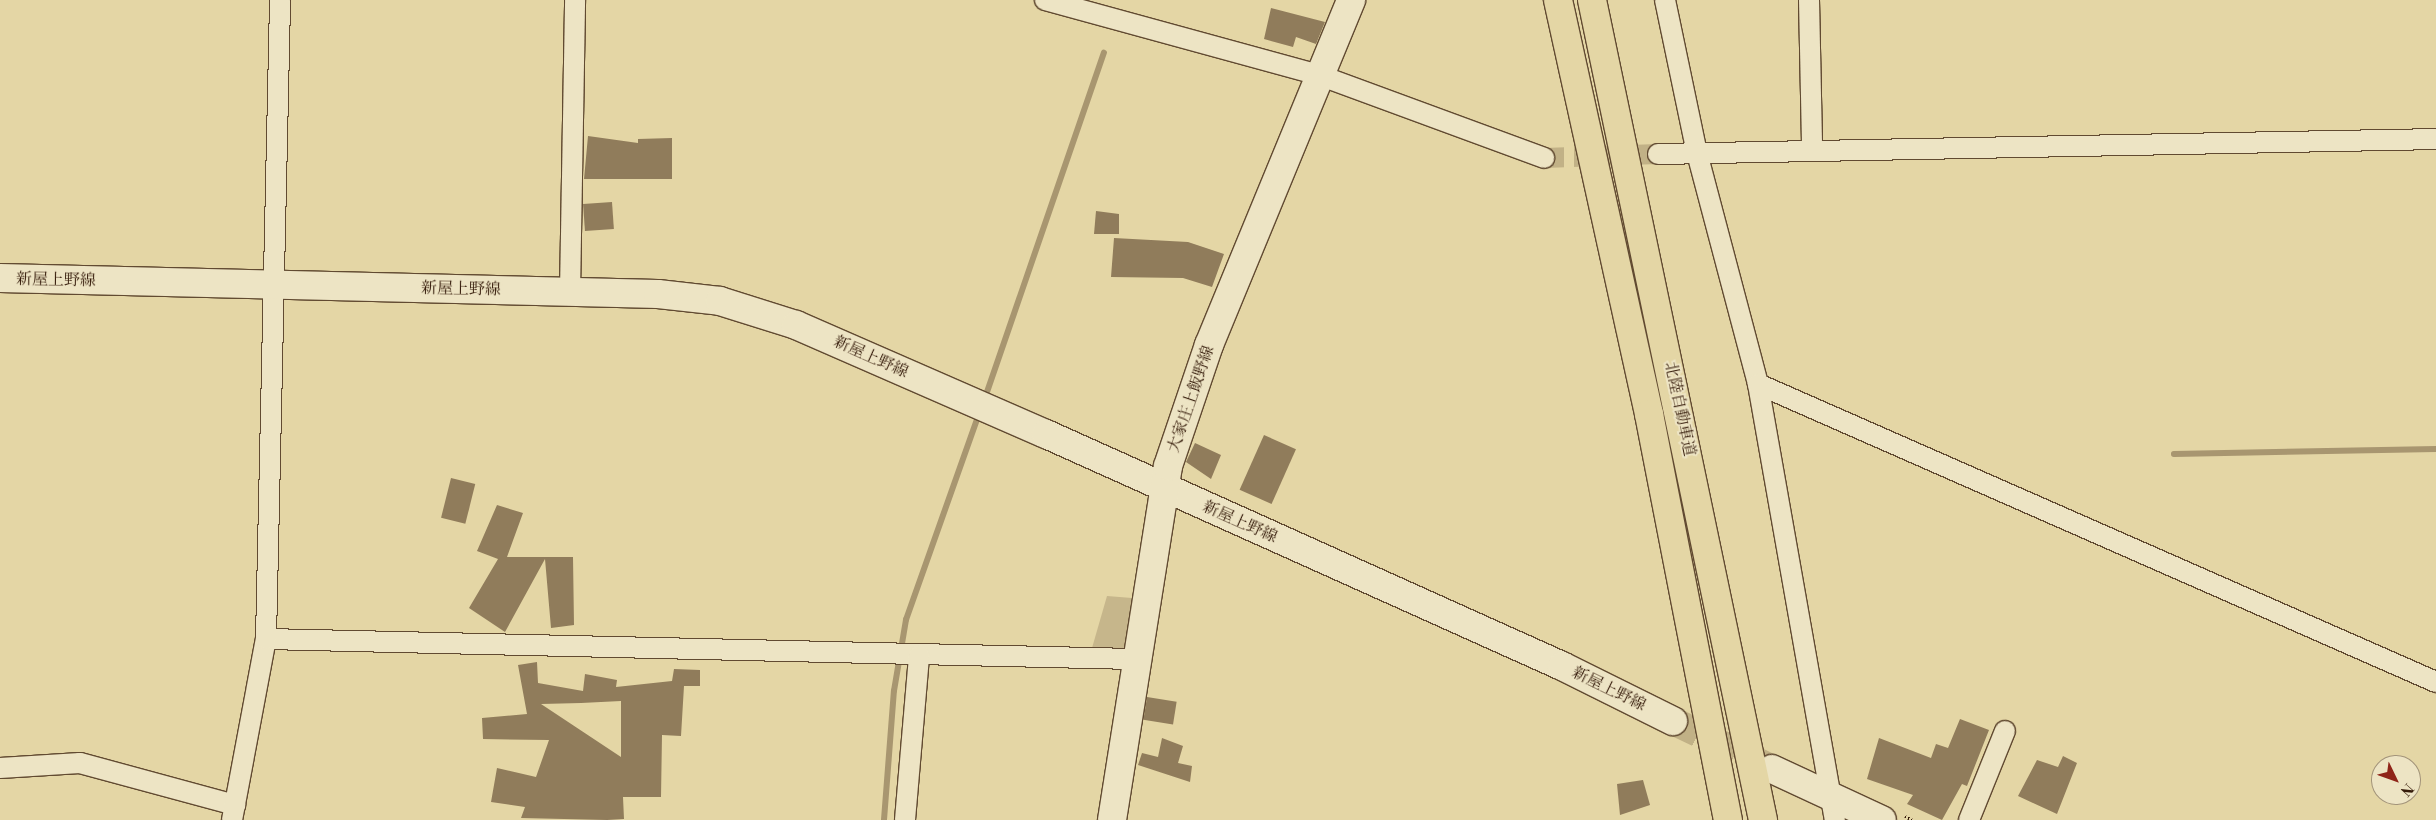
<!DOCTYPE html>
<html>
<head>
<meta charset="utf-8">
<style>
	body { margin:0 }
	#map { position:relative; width:2436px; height:820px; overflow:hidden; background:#e4d6a5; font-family:"Libre Bodoni","Noto Serif JP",serif }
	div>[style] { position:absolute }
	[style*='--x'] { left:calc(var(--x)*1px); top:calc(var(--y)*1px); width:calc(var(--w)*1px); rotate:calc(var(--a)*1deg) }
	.green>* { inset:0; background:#c6b68b }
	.stream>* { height:5.5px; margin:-2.75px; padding:0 2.75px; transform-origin:2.75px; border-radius:2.75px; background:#a89670 }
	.building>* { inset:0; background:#907c5b; transform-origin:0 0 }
	.street-tunnel>* { height:20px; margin-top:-10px; transform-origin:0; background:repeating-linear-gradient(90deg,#c1b186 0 20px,transparent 0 30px) }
	.secondary-tunnel>* { height:28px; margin-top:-14px; transform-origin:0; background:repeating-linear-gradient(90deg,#c1b186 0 28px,transparent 0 42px) }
	.path>* { height:3px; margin-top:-1.5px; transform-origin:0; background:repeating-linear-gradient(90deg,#351b0a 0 1px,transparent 0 3.5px) }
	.roads { filter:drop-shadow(1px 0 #614a31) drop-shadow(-1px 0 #614a31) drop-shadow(0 1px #614a31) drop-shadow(0 -1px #614a31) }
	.street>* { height:20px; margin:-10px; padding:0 10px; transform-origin:10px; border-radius:10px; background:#ede4c4 }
	.secondary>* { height:28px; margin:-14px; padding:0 14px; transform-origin:14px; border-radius:14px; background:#ede4c4 }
	.highway>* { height:28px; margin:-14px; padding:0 14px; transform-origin:14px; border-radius:14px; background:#e4d6a5 }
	span { translate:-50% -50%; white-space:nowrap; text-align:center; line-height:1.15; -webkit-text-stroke:4px #ede4c4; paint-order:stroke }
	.street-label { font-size:16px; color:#351b0a }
	.north { position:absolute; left:2371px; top:755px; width:50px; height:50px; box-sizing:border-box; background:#ede4c4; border:1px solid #a3947a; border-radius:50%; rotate:132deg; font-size:14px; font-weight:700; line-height:20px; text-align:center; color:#351b0a }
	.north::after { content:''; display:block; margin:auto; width:18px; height:22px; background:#8f2418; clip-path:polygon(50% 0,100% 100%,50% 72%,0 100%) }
</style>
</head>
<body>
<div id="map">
	<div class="green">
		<i style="clip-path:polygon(1107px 596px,1132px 598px,1124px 650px,1092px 648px)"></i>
	</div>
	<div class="stream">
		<i style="--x:984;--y:401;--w:368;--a:-71"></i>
		<i style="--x:2174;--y:454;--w:262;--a:-1.1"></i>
		<i style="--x:884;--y:820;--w:129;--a:-85.6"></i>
		<i style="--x:894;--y:691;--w:72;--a:-80.4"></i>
		<i style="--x:906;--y:620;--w:219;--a:-70.5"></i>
	</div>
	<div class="building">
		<i style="clip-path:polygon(1271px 8px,1325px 22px,1316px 44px,1296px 37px,1293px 47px,1264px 39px)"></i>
		<i style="clip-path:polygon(588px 136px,638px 143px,638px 139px,672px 138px,672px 179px,584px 179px)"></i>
		<i style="left:612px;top:202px;width:27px;height:29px;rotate:86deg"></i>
		<i style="clip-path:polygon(1096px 211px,1119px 214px,1119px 234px,1094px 234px)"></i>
		<i style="clip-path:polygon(1114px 238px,1188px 242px,1224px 254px,1212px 287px,1183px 278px,1111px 277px)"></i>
		<i style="left:1264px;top:435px;width:35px;height:60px;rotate:24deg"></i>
		<i style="clip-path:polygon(1195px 443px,1221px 455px,1211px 479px,1186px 462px)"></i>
		<i style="left:451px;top:478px;width:25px;height:41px;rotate:14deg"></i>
		<i style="clip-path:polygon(497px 505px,523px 513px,507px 557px,573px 557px,574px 625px,551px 628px,545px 559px,505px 632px,469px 608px,498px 559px,477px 551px)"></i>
		<i style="clip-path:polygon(evenodd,537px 662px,538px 683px,583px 691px,585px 674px,617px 680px,616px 687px,672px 681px,674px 669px,700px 670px,700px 686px,684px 686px,681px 736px,662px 735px,661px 797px,623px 797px,624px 819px,607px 820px,521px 818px,525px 807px,491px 802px,497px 768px,536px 777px,549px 740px,483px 739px,482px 718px,527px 714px,518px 665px,537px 662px,621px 701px,621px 757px,541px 704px,581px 703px,621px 701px)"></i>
		<i style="left:1147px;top:697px;width:30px;height:23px;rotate:9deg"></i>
		<i style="clip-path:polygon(1960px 719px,1989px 730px,1967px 786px,1962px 784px,1942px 820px,1907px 804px,1913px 795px,1867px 779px,1879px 738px,1931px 758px,1936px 744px,1948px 748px)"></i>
		<i style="clip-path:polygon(1162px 738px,1183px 746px,1178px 763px,1192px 766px,1190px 782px,1138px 765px,1142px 753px,1158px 757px)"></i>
		<i style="clip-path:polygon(2063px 756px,2077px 763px,2057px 814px,2018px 796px,2037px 760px,2058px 767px)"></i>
		<i style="clip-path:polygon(1643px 780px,1650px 805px,1620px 815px,1617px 784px)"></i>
	</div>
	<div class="street-tunnel">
		<i style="--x:1544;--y:158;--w:114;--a:-2"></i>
	</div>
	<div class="secondary-tunnel">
		<i style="--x:1673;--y:721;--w:106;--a:25.6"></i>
	</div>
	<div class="path">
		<i style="--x:1905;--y:816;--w:9;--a:27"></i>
	</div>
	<div class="roads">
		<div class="street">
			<i style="--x:1045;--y:0;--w:284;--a:15.3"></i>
			<i style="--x:1319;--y:75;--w:240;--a:20.2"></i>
			<i style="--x:1665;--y:0;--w:156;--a:78.2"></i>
			<i style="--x:1697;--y:153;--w:239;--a:75.2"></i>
			<i style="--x:1758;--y:384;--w:443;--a:80"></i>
			<i style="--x:1809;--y:0;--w:149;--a:88.8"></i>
			<i style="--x:1658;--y:154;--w:778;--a:-1.1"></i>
			<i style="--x:570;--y:292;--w:292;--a:-89"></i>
			<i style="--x:1758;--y:384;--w:741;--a:23.73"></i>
			<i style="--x:266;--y:639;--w:869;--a:1.32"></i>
			<i style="--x:0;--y:768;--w:80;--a:-3.6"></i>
			<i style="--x:80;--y:763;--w:161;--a:15.2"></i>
			<i style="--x:232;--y:820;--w:184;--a:-79.4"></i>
			<i style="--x:266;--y:639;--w:639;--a:-88.74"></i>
			<i style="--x:905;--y:820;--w:165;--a:-85.1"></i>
			<i style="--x:1969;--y:820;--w:96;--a:-68"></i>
		</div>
		<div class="secondary">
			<i style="--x:0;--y:278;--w:658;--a:1.39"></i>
			<i style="--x:658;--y:294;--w:62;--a:6.4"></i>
			<i style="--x:720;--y:301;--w:80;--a:17.5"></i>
			<i style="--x:796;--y:325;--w:273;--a:23.6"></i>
			<i style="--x:1046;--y:434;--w:566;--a:24.21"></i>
			<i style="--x:1562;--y:666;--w:124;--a:26.4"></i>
			<i style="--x:1772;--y:769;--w:121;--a:24.9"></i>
			<i style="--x:1112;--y:820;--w:358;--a:-81"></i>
			<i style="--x:1168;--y:466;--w:128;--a:-71.3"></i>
			<i style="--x:1209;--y:345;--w:373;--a:-67.6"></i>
		</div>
		<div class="highway">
			<i style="--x:1558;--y:0;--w:424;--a:77.6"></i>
			<i style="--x:1649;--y:414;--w:414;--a:79"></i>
			<i style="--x:1592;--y:0;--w:838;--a:78.22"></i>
		</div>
	</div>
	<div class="street-label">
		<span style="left:56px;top:280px;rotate:1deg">新屋上野線</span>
		<span style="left:461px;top:289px;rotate:1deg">新屋上野線</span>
		<span style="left:871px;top:357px;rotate:24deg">新屋上野線</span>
		<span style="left:1191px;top:399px;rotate:-71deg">大家庄上飯野線</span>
		<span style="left:1680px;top:409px;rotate:78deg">北陸自動車道</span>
		<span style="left:1240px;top:522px;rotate:24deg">新屋上野線</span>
		<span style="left:1609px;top:689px;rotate:26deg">新屋上野線</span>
	</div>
	<div class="north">N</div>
</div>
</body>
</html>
